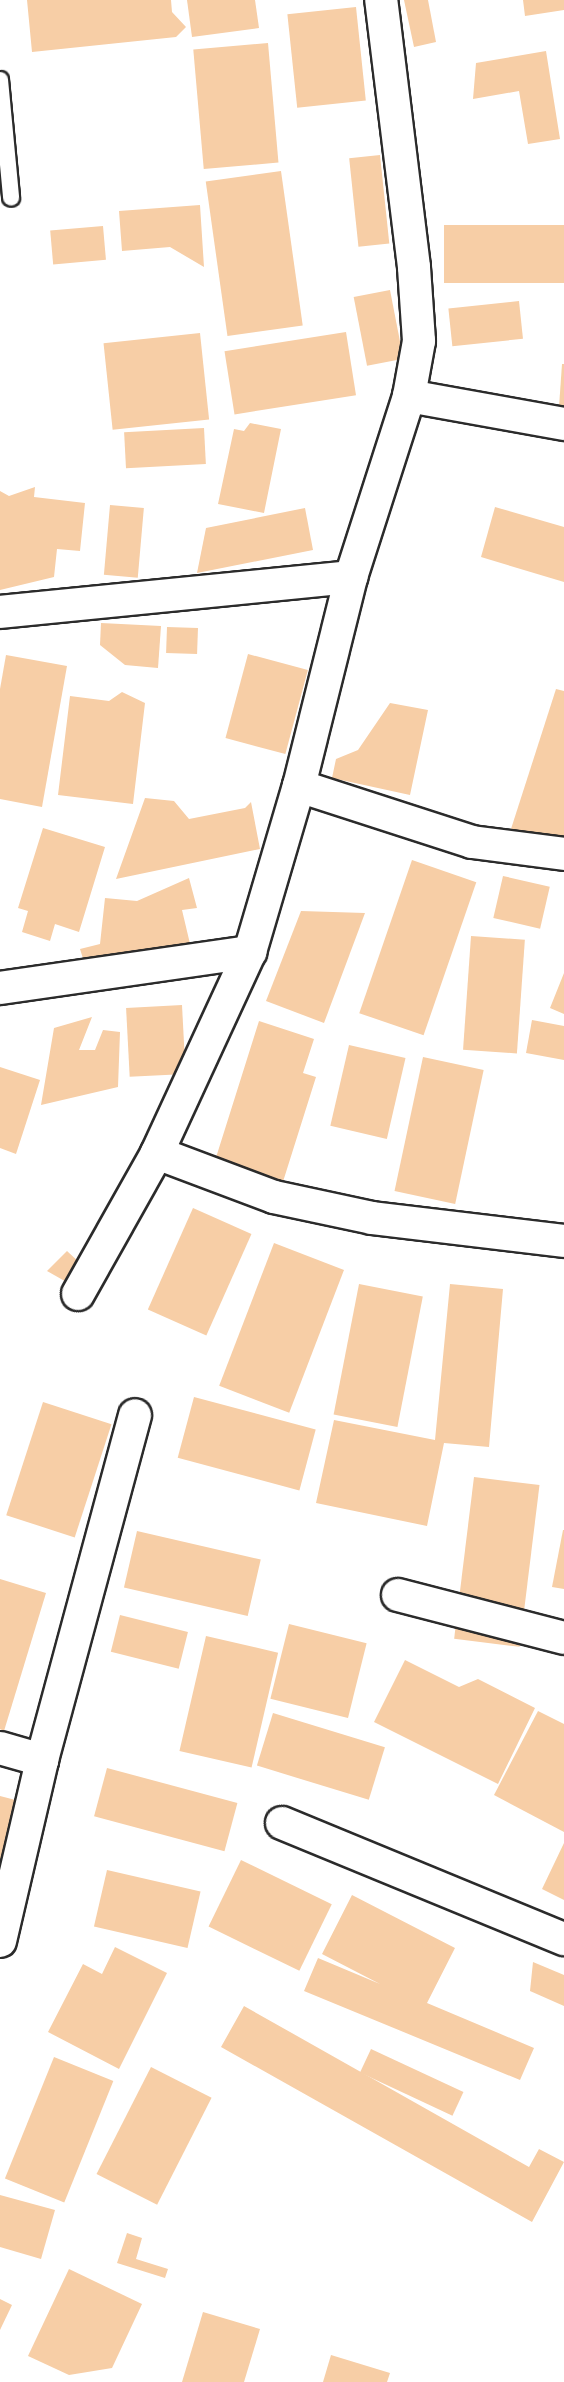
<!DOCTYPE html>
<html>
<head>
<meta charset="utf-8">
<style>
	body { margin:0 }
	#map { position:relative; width:564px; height:2382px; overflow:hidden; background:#fff; font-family:Dekko,sans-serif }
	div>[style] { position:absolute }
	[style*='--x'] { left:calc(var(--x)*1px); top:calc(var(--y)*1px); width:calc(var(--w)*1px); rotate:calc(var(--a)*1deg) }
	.building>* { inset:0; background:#f7cea6; transform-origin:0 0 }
	.roads { filter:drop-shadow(2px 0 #2b2b2b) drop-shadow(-2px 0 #2b2b2b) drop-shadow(0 2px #2b2b2b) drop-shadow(0 -2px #2b2b2b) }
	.lane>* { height:16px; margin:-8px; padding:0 8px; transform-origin:8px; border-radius:8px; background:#fff }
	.street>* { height:32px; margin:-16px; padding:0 16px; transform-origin:16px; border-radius:16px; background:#fff }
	span { translate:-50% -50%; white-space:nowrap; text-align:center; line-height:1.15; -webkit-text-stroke:6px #fff; paint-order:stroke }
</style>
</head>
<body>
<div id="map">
	<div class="building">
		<i style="clip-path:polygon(27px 0,171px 0,172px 12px,186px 27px,176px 37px,32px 52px)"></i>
		<i style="clip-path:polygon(187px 0,255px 0,259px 28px,192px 37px)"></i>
		<i style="clip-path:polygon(404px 0,428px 0,436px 42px,414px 47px)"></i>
		<i style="clip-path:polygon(523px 0,564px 0,564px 10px,525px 16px)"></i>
		<i style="left:356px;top:7px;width:94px;height:69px;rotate:84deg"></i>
		<i style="left:268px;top:43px;width:120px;height:75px;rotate:85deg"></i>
		<i style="clip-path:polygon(546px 51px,560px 139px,528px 144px,519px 91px,473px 99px,476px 63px)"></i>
		<i style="left:380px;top:155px;width:89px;height:31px;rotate:84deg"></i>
		<i style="left:281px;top:171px;width:156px;height:76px;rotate:82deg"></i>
		<i style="clip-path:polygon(200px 205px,204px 267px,170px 247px,122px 251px,119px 211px)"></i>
		<i style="left:564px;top:225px;width:58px;height:120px;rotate:90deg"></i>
		<i style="left:103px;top:226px;width:34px;height:53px;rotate:85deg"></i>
		<i style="left:390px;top:290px;width:70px;height:37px;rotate:79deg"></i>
		<i style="left:519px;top:301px;width:38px;height:71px;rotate:84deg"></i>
		<i style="left:346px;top:332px;width:64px;height:123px;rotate:81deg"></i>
		<i style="left:200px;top:333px;width:87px;height:97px;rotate:84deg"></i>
		<i style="clip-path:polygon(562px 364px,564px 364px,564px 407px,559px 407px)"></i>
		<i style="clip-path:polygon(250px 423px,281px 429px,264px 513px,218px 504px,234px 429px,244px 431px)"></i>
		<i style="left:204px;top:428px;width:36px;height:80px;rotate:87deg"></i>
		<i style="clip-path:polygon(35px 487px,34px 497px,85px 503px,80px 551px,57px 549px,54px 577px,0 590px,0 491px,9px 496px)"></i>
		<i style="left:110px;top:505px;width:34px;height:70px;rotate:5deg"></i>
		<i style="clip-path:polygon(495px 507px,564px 527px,564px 582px,481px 557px)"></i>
		<i style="clip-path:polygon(305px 508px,313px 550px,197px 573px,206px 528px)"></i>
		<i style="clip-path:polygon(101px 623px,161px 626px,158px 668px,125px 665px,100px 645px)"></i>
		<i style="left:167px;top:627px;width:31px;height:26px;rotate:2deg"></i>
		<i style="left:248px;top:654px;width:62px;height:87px;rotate:15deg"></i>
		<i style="clip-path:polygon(6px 655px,67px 666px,42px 807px,0 799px,0 689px)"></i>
		<i style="clip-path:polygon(556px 689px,564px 691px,564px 847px,511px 829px)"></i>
		<i style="clip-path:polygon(122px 692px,145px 703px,133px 804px,58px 795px,70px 696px,109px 701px)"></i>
		<i style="clip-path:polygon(390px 703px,428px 710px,410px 795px,332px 778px,336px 759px,358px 750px)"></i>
		<i style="clip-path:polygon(145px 798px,174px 801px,189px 819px,245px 808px,251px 802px,260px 849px,116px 879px)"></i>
		<i style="clip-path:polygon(43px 828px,105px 847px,79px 932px,55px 924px,50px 941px,22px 932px,28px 911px,18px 908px)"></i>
		<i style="left:412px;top:860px;width:68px;height:162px;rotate:19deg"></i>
		<i style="left:503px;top:876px;width:48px;height:43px;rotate:13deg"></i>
		<i style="clip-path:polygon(189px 878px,197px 908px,182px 910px,191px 948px,86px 968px,80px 949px,100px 944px,105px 898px,137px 901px)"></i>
		<i style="clip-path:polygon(301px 911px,365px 913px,324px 1023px,266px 1001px)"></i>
		<i style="left:471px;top:936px;width:54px;height:114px;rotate:4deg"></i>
		<i style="clip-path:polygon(564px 973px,564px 1014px,550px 1008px)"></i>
		<i style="left:182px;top:1005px;width:69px;height:56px;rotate:87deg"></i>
		<i style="clip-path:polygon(92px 1017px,79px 1050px,95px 1050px,103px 1030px,120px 1032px,118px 1087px,41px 1105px,54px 1028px)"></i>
		<i style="clip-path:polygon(532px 1020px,564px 1026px,564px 1060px,526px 1053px)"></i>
		<i style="clip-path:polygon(259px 1021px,314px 1039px,303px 1073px,316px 1077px,281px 1188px,213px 1167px)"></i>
		<i style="left:349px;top:1045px;width:58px;height:83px;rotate:13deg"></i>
		<i style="left:423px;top:1057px;width:62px;height:137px;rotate:12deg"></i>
		<i style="clip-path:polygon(0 1067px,40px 1080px,16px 1154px,0 1148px)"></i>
		<i style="left:193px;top:1208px;width:64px;height:111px;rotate:24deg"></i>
		<i style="left:274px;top:1243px;width:75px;height:153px;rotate:21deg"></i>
		<i style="clip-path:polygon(67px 1251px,81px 1264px,70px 1284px,47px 1271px)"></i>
		<i style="left:359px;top:1284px;width:65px;height:133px;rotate:11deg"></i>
		<i style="clip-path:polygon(450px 1284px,503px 1289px,489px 1447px,444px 1443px,427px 1526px,316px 1503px,334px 1420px,435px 1440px)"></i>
		<i style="left:194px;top:1397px;width:126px;height:63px;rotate:15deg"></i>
		<i style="left:43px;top:1402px;width:72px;height:119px;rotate:18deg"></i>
		<i style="left:474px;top:1477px;width:66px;height:163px;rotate:7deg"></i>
		<i style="clip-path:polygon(563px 1530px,564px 1530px,564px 1589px,552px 1587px)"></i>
		<i style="left:137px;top:1531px;width:127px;height:58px;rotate:13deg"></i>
		<i style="clip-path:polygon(0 1579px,46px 1593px,4px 1731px,0 1729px)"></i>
		<i style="left:120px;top:1615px;width:70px;height:38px;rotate:14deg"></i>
		<i style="left:289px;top:1624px;width:80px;height:77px;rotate:14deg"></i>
		<i style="left:206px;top:1636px;width:74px;height:118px;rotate:13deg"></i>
		<i style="clip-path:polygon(405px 1660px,459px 1687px,478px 1679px,535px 1708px,498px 1784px,374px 1722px)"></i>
		<i style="clip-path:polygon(538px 1711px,564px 1724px,564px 1832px,494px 1795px)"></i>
		<i style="left:273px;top:1713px;width:117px;height:55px;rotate:17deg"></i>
		<i style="left:107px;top:1768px;width:135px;height:50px;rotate:15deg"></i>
		<i style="clip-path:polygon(0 1796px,27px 1803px,0 1878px)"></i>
		<i style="clip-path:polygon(564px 1843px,564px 1900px,542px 1889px)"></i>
		<i style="left:241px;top:1860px;width:101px;height:74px;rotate:26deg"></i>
		<i style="left:107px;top:1870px;width:96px;height:58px;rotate:13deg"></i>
		<i style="clip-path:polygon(352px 1895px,455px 1948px,427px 2003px,534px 2048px,520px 2080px,304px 1991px,318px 1958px,380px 1984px,322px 1954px)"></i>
		<i style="clip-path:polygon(115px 1947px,167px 1973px,119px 2069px,48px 2032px,83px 1964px,102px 1974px)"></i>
		<i style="clip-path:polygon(533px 1962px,564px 1975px,564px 2006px,530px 1991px)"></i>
		<i style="clip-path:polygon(244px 2006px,529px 2167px,539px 2149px,564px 2162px,532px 2222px,221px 2047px)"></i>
		<i style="left:371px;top:2049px;width:102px;height:26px;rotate:25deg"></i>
		<i style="left:54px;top:2057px;width:64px;height:131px;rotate:22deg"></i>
		<i style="left:151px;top:2067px;width:68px;height:120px;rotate:27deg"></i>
		<i style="clip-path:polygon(0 2195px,55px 2210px,41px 2259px,0 2247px)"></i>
		<i style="clip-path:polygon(127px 2233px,142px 2238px,136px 2259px,168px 2269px,165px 2278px,117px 2263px)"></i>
		<i style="clip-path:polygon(69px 2269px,142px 2304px,112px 2368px,69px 2375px,28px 2356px)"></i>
		<i style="clip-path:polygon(0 2299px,12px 2305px,0 2330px)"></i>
		<i style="clip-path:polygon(203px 2312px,260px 2329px,244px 2382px,182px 2382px)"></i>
		<i style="clip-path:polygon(331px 2355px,390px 2373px,387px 2382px,323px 2382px)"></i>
	</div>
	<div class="roads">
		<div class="lane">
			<i style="--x:0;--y:80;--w:118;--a:84.6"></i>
		</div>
		<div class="street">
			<i style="--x:409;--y:396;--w:158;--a:10.2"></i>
			<i style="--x:0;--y:612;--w:353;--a:-5.7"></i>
			<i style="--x:299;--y:786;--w:182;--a:17.9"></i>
			<i style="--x:472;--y:842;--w:93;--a:7.4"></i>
			<i style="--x:0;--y:988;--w:253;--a:-8.2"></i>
			<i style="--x:157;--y:1153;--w:125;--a:20.6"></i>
			<i style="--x:274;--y:1197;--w:100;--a:12.1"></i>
			<i style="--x:372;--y:1218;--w:193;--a:6.8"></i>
			<i style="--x:78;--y:1294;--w:162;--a:-60.7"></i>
			<i style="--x:157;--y:1153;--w:221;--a:-65.2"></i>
			<i style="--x:250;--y:952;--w:173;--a:-73.6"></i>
			<i style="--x:299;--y:786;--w:215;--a:-76"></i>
			<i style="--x:351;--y:577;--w:190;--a:-72.2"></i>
			<i style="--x:409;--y:396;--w:56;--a:-79.7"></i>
			<i style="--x:419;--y:341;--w:74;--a:-93.9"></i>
			<i style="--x:414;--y:267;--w:269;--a:-97"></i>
			<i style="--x:398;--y:1595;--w:171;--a:14.5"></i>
			<i style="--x:0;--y:1748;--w:44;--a:15.9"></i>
			<i style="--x:282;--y:1823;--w:305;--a:22.4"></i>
			<i style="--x:0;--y:1941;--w:186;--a:-76.9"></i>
			<i style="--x:42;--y:1760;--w:357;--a:-74.9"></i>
		</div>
	</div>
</div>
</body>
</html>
